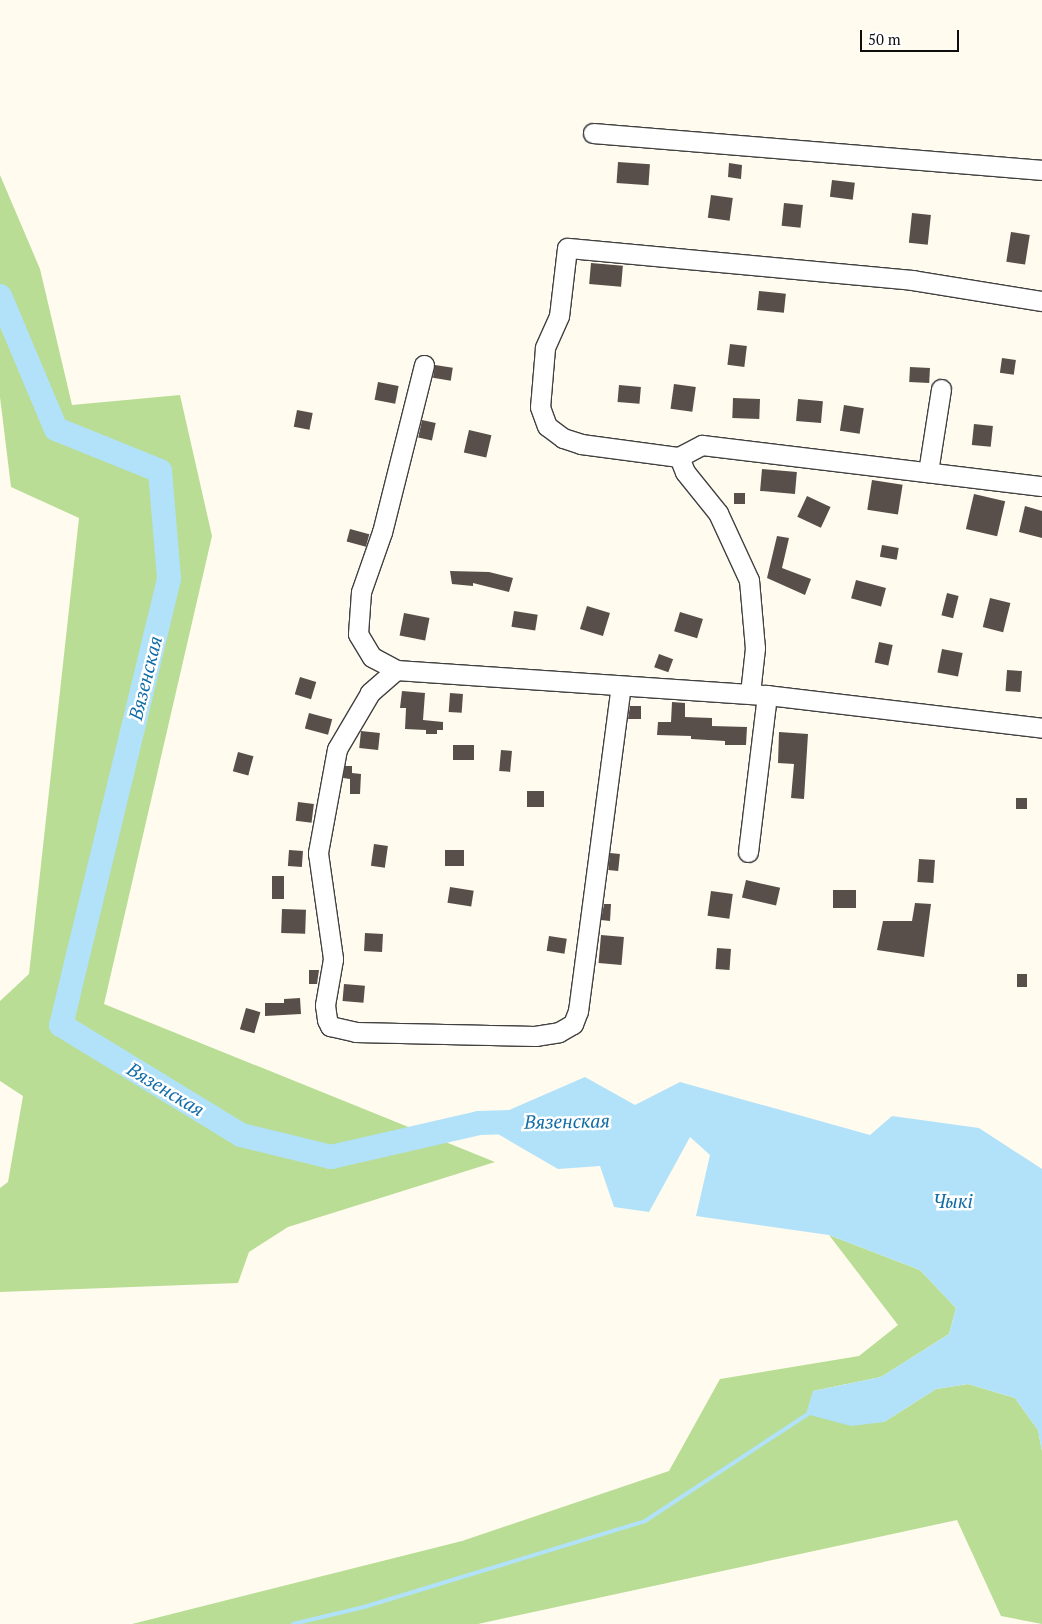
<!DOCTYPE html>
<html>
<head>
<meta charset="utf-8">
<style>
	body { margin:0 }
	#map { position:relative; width:1042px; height:1624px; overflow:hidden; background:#fffbef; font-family:"PT Serif",serif }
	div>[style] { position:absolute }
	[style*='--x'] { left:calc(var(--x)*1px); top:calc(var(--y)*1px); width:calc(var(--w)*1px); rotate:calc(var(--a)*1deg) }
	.forest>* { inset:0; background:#b9dd95 }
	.water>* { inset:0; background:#b1e2f9 }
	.stream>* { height:4px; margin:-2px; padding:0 2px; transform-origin:2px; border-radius:2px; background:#b1e2f9 }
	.river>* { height:24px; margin:-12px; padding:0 12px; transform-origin:12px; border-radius:12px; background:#b1e2f9 }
	.building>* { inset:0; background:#584f4a; transform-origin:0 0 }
	.roads { filter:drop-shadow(1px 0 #414141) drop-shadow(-1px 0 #414141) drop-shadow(0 1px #414141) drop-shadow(0 -1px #414141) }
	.minor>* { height:19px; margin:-9.5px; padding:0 9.5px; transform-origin:9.5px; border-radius:9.5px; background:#fff }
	span { translate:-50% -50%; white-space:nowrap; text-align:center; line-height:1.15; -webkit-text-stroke:5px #fff; paint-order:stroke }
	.water-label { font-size:19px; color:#106ca7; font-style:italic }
	.scale { position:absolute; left:860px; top:30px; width:99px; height:22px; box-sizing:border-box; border:2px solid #0e0e0e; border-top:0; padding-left:6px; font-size:15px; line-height:18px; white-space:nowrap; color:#0e0e0e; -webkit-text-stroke:4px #fff; paint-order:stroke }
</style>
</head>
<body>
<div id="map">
	<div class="forest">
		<i style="clip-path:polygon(0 175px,40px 269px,72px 405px,180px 395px,212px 536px,104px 1004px,495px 1162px,288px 1227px,249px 1252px,238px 1283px,0 1292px,0 1188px,8px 1182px,23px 1096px,0 1081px,0 1001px,29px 974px,79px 518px,11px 487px,0 397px)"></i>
		<i style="clip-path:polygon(829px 1235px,920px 1270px,956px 1308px,949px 1334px,881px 1377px,813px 1391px,884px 1422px,936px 1389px,968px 1384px,1015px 1398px,1038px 1430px,1042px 1451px,1042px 1624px,1001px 1616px,957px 1520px,478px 1624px,132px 1624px,462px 1541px,669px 1471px,720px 1379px,859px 1356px,898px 1325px)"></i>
	</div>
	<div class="water">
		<i style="clip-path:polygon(585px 1077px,635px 1105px,680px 1082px,870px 1135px,892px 1116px,979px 1128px,1042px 1169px,1042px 1451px,1038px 1430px,1015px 1398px,968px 1384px,936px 1389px,884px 1422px,851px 1426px,806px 1414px,813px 1391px,881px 1377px,949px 1334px,956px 1308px,920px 1270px,829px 1235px,696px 1216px,710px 1155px,690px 1137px,649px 1212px,614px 1207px,600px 1166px,558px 1169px,479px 1123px)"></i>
	</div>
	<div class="stream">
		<i style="--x:293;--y:1624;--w:73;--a:-13.5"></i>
		<i style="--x:364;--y:1607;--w:294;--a:-17"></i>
		<i style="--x:645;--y:1521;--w:199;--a:-33.3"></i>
	</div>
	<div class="river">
		<i style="--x:0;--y:296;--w:144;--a:67.2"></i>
		<i style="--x:56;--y:429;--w:112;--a:22"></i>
		<i style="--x:160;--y:471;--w:108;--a:85.2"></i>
		<i style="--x:169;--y:579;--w:459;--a:103.6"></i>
		<i style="--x:61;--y:1025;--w:211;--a:31.4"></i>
		<i style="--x:241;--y:1135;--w:93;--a:13.7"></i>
		<i style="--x:331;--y:1157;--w:152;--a:-12.9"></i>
		<i style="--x:479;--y:1123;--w:31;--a:-2"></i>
	</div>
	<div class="building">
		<i style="left:618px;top:162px;width:32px;height:21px;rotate:4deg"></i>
		<i style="clip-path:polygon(729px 163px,742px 165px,741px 179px,728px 177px)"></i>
		<i style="left:832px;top:180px;width:23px;height:17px;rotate:7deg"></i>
		<i style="left:711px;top:195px;width:22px;height:23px;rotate:8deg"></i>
		<i style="left:784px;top:203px;width:19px;height:23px;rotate:6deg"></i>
		<i style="left:912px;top:213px;width:19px;height:30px;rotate:6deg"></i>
		<i style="left:1011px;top:232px;width:19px;height:30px;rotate:9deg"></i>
		<i style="left:591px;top:263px;width:32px;height:21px;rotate:5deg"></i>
		<i style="left:759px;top:291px;width:27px;height:19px;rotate:6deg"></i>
		<i style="left:730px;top:344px;width:17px;height:21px;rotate:7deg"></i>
		<i style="left:1002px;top:358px;width:14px;height:15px;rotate:8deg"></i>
		<i style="left:435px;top:365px;width:18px;height:13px;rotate:9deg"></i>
		<i style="left:910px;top:367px;width:20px;height:15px;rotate:3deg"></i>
		<i style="left:378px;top:382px;width:21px;height:18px;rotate:11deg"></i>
		<i style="left:674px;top:384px;width:22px;height:25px;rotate:8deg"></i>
		<i style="left:619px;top:385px;width:22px;height:17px;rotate:5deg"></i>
		<i style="left:733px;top:398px;width:27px;height:20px;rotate:2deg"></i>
		<i style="left:798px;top:399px;width:25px;height:22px;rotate:5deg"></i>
		<i style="left:844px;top:405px;width:20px;height:26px;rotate:9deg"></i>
		<i style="left:297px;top:410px;width:16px;height:17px;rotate:11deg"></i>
		<i style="left:422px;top:420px;width:14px;height:18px;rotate:12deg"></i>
		<i style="left:974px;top:424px;width:19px;height:21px;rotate:6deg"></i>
		<i style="left:469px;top:430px;width:23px;height:23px;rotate:13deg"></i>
		<i style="left:762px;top:469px;width:35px;height:22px;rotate:5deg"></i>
		<i style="left:872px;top:480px;width:31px;height:30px;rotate:9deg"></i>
		<i style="left:734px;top:493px;width:11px;height:11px"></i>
		<i style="left:974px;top:494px;width:32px;height:36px;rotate:13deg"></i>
		<i style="left:807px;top:496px;width:26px;height:23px;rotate:25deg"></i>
		<i style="clip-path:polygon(1025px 506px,1042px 511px,1042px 538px,1019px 532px)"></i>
		<i style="left:350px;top:529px;width:20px;height:13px;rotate:15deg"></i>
		<i style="clip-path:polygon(777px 536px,789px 538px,782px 568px,811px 579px,805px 595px,767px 578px)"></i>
		<i style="left:882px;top:545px;width:17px;height:12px;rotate:10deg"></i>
		<i style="clip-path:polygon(450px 571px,489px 572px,513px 578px,509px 592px,473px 583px,473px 586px,452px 584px)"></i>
		<i style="left:856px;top:580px;width:31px;height:19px;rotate:15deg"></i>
		<i style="left:947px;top:593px;width:12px;height:23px;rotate:14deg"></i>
		<i style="left:990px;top:598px;width:21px;height:30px;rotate:14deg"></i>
		<i style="left:587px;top:606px;width:24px;height:24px;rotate:17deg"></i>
		<i style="left:514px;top:611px;width:24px;height:16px;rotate:9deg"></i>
		<i style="left:680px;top:612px;width:24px;height:20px;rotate:17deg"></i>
		<i style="left:404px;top:613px;width:26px;height:23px;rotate:11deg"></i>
		<i style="left:879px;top:642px;width:14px;height:21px;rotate:12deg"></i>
		<i style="left:942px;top:649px;width:21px;height:24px;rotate:11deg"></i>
		<i style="left:659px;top:654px;width:15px;height:14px;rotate:20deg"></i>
		<i style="left:1007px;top:670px;width:15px;height:21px;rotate:4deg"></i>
		<i style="left:300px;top:677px;width:17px;height:18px;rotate:17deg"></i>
		<i style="clip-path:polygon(402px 691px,425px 693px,423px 720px,443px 722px,443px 730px,437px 730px,437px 734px,426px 734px,426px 730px,405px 729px,406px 708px,400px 708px)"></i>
		<i style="left:450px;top:693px;width:13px;height:19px;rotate:4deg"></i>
		<i style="clip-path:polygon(672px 702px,685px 703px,685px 717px,712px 718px,712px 726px,747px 727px,746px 745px,725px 745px,725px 741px,691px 739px,691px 736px,657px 735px,658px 722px,671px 722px)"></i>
		<i style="clip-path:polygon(630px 706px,641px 706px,641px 719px,628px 719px)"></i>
		<i style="left:309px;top:713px;width:24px;height:16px;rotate:15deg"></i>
		<i style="left:361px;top:731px;width:19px;height:17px;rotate:6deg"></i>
		<i style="clip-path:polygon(779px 732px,808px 734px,804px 799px,791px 798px,794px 764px,778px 763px)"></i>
		<i style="left:453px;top:745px;width:21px;height:15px"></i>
		<i style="left:501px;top:750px;width:11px;height:21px;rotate:5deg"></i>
		<i style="left:238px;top:752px;width:16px;height:20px;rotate:15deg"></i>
		<i style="clip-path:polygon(345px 766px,352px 766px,352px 773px,361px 774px,360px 794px,350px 794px,350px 779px,343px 778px)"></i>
		<i style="left:527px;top:791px;width:17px;height:16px"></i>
		<i style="left:1016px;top:798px;width:11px;height:11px"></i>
		<i style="left:298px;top:802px;width:16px;height:19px;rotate:7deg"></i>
		<i style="left:374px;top:844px;width:14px;height:22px;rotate:8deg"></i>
		<i style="left:289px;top:850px;width:14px;height:16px;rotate:4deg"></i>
		<i style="left:445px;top:850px;width:19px;height:16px"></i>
		<i style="left:610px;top:853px;width:10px;height:17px;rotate:6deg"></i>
		<i style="left:919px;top:859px;width:16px;height:23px;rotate:4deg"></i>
		<i style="left:272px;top:876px;width:12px;height:23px"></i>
		<i style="left:746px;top:880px;width:35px;height:18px;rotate:13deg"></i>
		<i style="left:450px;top:887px;width:24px;height:16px;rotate:9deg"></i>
		<i style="left:856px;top:890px;width:18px;height:23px;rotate:90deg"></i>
		<i style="left:711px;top:891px;width:22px;height:25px;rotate:8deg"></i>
		<i style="clip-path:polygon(915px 903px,931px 904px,924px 957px,877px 950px,883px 921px,912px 921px)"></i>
		<i style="clip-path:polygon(604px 904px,611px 904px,610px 921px,601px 920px)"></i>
		<i style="left:282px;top:909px;width:24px;height:24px;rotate:2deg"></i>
		<i style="left:365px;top:933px;width:18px;height:18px;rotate:3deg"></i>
		<i style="left:601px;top:935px;width:23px;height:28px;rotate:5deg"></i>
		<i style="left:549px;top:936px;width:18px;height:15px;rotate:9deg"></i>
		<i style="left:717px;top:948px;width:14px;height:21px;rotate:4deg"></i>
		<i style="clip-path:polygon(309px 970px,319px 970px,317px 984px,309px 984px)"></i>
		<i style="left:1017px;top:974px;width:10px;height:13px"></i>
		<i style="left:344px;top:984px;width:21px;height:17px;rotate:5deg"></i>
		<i style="clip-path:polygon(300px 998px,301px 1014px,265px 1016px,265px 1003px,284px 1003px,284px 999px)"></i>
		<i style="left:246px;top:1008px;width:15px;height:22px;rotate:16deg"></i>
	</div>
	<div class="roads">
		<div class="minor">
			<i style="--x:593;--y:133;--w:451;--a:4.7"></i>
			<i style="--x:1042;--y:301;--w:131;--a:-170.8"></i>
			<i style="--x:913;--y:280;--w:347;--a:-174.7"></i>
			<i style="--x:567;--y:248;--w:68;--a:96.7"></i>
			<i style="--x:559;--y:316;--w:35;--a:114"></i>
			<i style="--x:545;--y:348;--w:59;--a:94.8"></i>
			<i style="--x:540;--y:407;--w:20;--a:70"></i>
			<i style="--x:547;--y:426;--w:20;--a:37"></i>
			<i style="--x:563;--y:438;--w:19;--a:18"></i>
			<i style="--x:581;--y:444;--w:99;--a:7.6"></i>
			<i style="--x:679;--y:457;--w:26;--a:-28"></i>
			<i style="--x:702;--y:445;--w:342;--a:6.9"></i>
			<i style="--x:424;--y:365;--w:172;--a:104.1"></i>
			<i style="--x:382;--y:532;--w:64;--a:109.3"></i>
			<i style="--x:361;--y:592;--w:42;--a:94.1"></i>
			<i style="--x:358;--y:634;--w:27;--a:59"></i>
			<i style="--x:372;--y:657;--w:27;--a:28"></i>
			<i style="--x:396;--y:670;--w:372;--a:3.9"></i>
			<i style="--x:767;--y:695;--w:277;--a:6.8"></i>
			<i style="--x:679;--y:457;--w:16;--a:68"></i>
			<i style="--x:685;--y:472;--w:53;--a:51.2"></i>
			<i style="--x:718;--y:513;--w:74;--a:65.2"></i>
			<i style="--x:749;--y:580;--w:68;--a:85"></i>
			<i style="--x:755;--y:648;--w:45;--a:96.3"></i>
			<i style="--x:928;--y:472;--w:84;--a:-81.1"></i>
			<i style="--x:396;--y:670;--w:35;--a:139"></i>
			<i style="--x:370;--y:693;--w:65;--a:120.5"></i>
			<i style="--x:337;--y:749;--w:106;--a:100.4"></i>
			<i style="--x:318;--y:853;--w:107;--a:81.9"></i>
			<i style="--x:333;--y:959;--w:47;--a:99.9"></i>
			<i style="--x:325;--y:1005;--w:15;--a:82"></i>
			<i style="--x:327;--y:1020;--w:7;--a:63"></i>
			<i style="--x:330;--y:1026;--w:26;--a:13"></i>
			<i style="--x:355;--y:1032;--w:180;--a:1.3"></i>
			<i style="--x:535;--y:1036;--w:24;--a:-9"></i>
			<i style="--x:559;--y:1032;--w:16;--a:-30"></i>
			<i style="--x:573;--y:1024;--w:14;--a:-69"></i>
			<i style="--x:578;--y:1011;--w:328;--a:-82.5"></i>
			<i style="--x:748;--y:852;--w:158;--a:-83.1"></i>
		</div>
	</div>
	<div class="water-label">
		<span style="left:145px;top:678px;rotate:-76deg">Вязенская</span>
		<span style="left:166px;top:1089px;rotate:31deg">Вязенская</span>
		<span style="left:567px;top:1121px;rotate:-1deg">Вязенская</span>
		<span style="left:953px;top:1201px">Чыкі</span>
	</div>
	<div class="scale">50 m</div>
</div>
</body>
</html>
